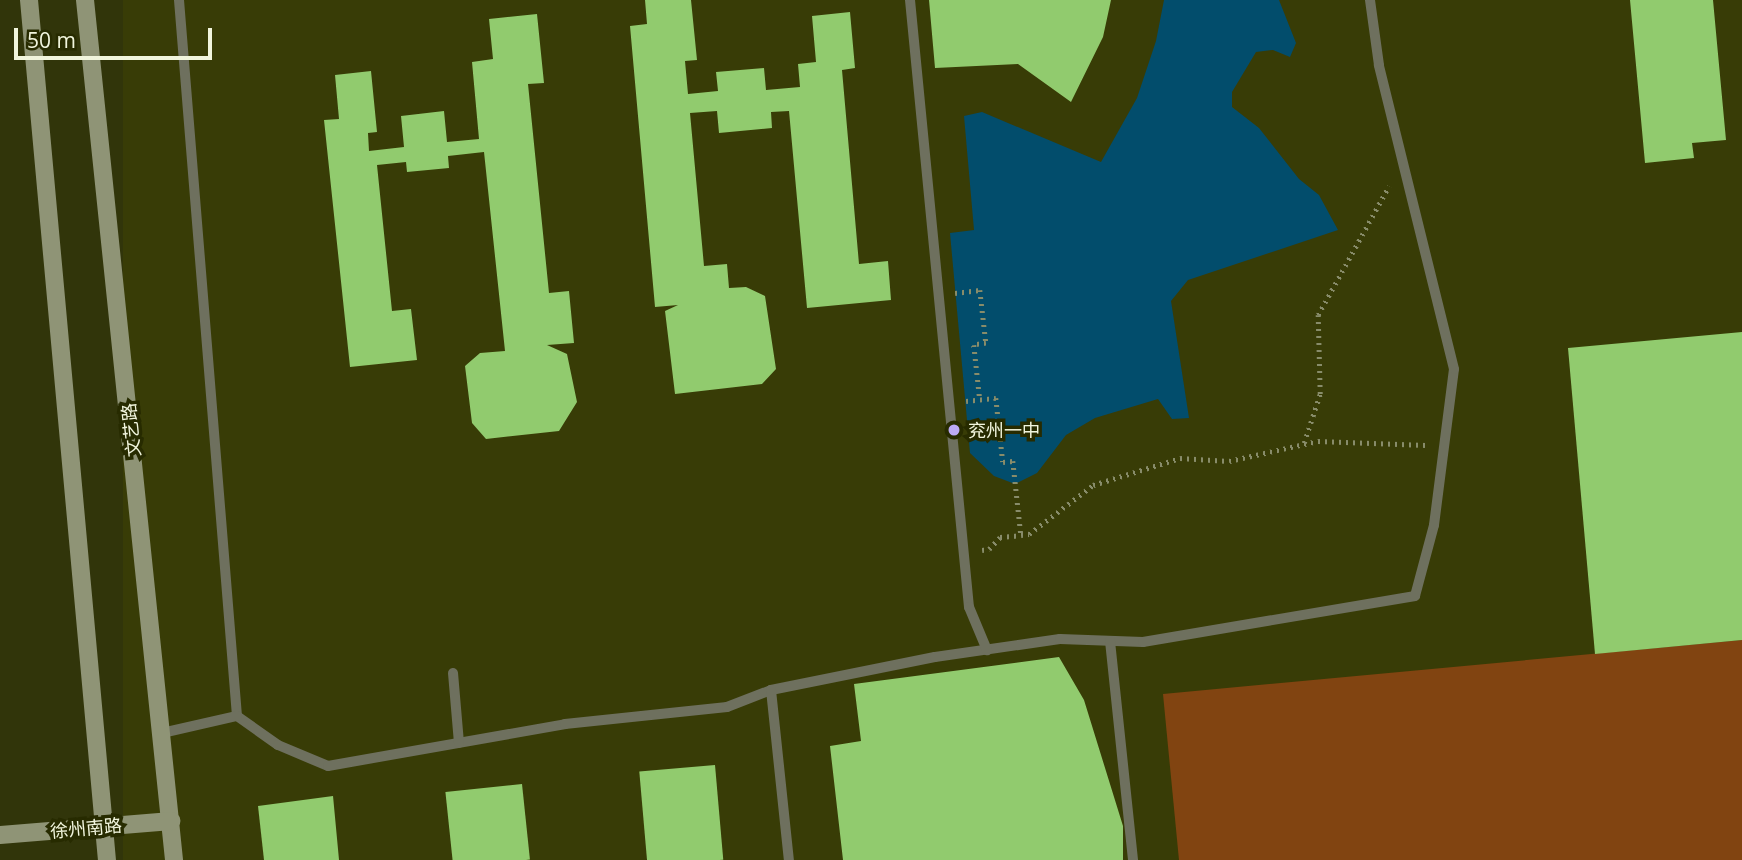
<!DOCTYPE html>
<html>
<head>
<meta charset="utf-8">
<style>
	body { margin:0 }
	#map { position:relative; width:1742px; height:860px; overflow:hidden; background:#31350a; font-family:"Open Sans","Noto Sans SC",sans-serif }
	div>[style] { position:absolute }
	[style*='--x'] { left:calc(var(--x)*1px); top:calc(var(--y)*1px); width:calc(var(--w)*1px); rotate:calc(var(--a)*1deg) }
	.built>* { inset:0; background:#383c06; transform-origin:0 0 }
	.green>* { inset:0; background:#814411 }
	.water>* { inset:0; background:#024d6c }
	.building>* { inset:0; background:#91cb6e; transform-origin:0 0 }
	.path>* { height:4.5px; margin-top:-2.25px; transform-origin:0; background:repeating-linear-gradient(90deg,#888c6a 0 2px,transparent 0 7px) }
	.lane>* { height:10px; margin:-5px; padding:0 5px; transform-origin:5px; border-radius:5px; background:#6e705e }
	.secondary>* { height:18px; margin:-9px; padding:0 9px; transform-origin:9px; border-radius:9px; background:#8f9476 }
	.dots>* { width:19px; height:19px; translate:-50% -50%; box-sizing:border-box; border:4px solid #272b00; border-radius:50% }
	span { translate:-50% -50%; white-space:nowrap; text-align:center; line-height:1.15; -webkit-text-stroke:7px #272b00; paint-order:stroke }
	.street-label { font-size:18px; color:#f1f5dd }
	.poi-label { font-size:18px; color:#f1f5dd }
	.left { translate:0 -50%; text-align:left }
	.scale { position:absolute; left:14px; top:28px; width:198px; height:32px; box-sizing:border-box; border:4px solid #f1f5dd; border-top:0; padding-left:9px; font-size:21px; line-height:24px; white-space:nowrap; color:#f1f5dd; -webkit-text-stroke:5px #272b00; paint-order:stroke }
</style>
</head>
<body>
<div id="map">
	<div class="built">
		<i style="left:123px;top:0;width:1619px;height:864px"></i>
	</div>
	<div class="green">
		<i style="clip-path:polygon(1742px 640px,1742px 860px,1179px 860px,1163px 694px)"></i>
	</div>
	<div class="water">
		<i style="clip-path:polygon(1164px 0,1279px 0,1296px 43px,1290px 57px,1273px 50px,1256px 52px,1232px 92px,1232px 107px,1259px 128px,1299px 179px,1319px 195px,1338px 230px,1188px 280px,1171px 301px,1189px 418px,1172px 419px,1158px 399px,1095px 418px,1066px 435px,1037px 473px,1015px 484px,994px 476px,970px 453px,950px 233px,974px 230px,964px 116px,982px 112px,1101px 162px,1137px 98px,1156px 41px)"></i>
	</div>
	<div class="building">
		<i style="clip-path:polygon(645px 0,691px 0,697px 60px,685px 61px,688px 94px,718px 91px,716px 72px,764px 68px,766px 90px,800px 87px,798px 64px,816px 62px,812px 16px,850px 12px,855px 68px,842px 70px,859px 264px,888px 261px,891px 300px,807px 308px,789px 111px,771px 112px,772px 128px,719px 133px,717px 111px,690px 113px,704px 266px,727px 264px,729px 288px,746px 287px,765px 296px,776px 369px,762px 384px,675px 394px,665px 311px,678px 305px,655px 307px,630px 26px,647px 24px)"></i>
		<i style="clip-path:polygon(929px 0,1111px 0,1103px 37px,1071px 102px,1018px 64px,935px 68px)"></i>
		<i style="clip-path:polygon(1630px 0,1713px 0,1726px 140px,1692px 143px,1694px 158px,1645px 163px)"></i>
		<i style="clip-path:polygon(537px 14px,544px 83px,528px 84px,549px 293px,569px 291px,574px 343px,547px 345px,567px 354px,577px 402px,559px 431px,486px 439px,472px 423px,465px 366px,480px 353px,505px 351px,484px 152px,448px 156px,449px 168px,407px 172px,406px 162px,377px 165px,392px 311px,411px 309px,417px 360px,350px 367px,324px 120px,339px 119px,335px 75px,371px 71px,377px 132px,368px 133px,369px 151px,404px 147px,401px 116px,444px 111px,447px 142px,479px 139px,472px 62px,493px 59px,489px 19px)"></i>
		<i style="clip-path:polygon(1742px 332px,1742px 640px,1595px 654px,1568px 348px)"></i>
		<i style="clip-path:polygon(1059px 657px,1084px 700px,1123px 826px,1123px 860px,843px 860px,830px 746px,861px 741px,854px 684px)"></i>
		<i style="left:715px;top:765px;width:95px;height:76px;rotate:85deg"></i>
		<i style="left:522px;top:784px;width:76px;height:77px;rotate:84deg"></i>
		<i style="clip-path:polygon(333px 796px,339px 860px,264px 860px,258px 806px)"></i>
	</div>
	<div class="path">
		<i style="--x:955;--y:293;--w:25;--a:-7"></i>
		<i style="--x:980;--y:290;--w:53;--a:83.5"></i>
		<i style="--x:986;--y:343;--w:12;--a:171"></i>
		<i style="--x:974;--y:345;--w:55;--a:83.8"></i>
		<i style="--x:966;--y:401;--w:30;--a:-6"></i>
		<i style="--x:996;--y:398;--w:64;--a:83.8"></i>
		<i style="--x:1003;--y:462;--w:10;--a:-6"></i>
		<i style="--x:1013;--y:461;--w:74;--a:83.8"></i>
		<i style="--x:1021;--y:535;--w:8;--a:-7"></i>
		<i style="--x:1029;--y:534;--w:81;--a:-37.4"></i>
		<i style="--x:1093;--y:485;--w:91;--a:-17.2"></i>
		<i style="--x:1180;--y:458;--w:49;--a:3.5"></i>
		<i style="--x:1229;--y:461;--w:91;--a:-12.7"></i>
		<i style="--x:1318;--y:441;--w:108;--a:2.1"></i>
		<i style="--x:1304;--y:443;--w:52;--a:-71.9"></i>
		<i style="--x:1320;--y:394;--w:79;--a:-91.5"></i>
		<i style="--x:1318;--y:315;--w:147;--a:-61.2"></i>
		<i style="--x:982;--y:550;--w:7;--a:-8"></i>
		<i style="--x:989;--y:549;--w:16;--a:-47"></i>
		<i style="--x:1000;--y:537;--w:21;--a:-5"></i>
	</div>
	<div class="lane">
		<i style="--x:179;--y:0;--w:718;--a:85.37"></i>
		<i style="--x:237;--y:716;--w:50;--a:35.3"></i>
		<i style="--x:278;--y:745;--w:54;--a:22.8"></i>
		<i style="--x:328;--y:766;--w:241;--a:-10"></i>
		<i style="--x:565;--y:724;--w:163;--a:-6"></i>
		<i style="--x:727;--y:707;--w:47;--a:-21.1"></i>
		<i style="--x:771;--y:690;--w:167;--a:-11.4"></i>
		<i style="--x:935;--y:657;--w:126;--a:-8.2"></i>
		<i style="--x:1060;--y:639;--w:83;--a:2.1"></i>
		<i style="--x:1143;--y:642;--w:276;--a:-9.6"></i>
		<i style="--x:1415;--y:596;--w:73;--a:-75"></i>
		<i style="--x:1434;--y:525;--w:157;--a:-82.7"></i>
		<i style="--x:1454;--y:369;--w:313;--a:-103.9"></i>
		<i style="--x:1379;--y:65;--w:66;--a:-97.9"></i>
		<i style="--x:910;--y:0;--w:610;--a:84.45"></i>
		<i style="--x:969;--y:607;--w:47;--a:67.3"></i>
		<i style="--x:1110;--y:641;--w:220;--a:84"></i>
		<i style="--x:453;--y:673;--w:70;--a:85.1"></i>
		<i style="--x:771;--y:690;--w:171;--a:84"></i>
		<i style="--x:162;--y:733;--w:77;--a:-12.8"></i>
	</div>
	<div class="secondary">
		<i style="--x:29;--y:0;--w:864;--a:84.82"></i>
		<i style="--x:85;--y:0;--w:865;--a:84.09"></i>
		<i style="--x:0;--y:835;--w:172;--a:-4.7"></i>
	</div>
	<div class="dots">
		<i style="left:954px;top:430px;background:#bcaaf6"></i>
	</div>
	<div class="street-label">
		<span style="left:131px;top:430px;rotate:-96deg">文艺路</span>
		<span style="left:86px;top:828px;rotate:-5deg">徐州南路</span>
	</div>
	<div class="poi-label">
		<span class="left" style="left:968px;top:430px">兖州一中</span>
	</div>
	<div class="scale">50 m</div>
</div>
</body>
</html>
